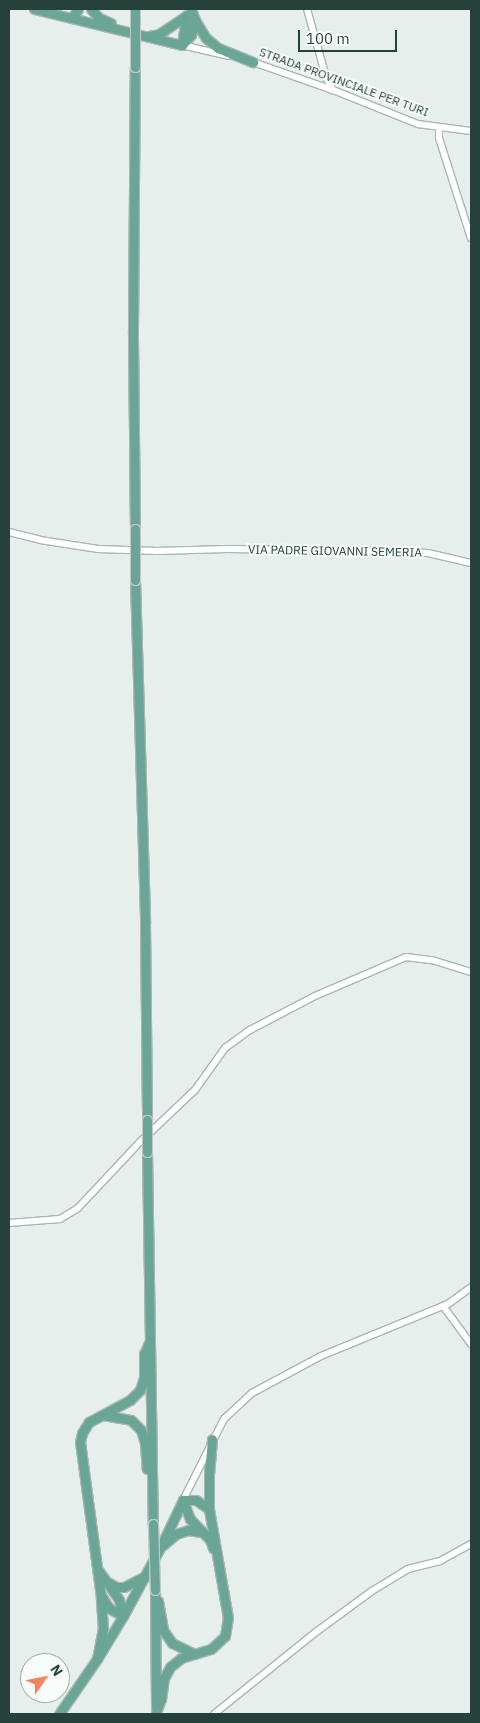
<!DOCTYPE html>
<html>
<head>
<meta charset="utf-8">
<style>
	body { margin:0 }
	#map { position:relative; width:480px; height:1723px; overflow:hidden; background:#e6efeb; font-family:"IBM Plex Sans",sans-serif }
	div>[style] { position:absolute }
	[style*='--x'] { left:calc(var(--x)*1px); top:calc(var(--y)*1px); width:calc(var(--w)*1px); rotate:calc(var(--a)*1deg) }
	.roads { filter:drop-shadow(1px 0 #a8b8b2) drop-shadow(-1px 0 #a8b8b2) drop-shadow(0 1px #a8b8b2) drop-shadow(0 -1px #a8b8b2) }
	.minor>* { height:6px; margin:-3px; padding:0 3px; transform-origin:3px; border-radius:3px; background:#fff }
	.major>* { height:9px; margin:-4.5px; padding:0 4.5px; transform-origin:4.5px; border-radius:4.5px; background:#6aa596 }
	.bridges { filter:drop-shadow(1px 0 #c2cac8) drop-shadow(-1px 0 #c2cac8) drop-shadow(0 1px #c2cac8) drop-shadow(0 -1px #c2cac8) }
	.major-bridge>* { height:9px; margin:-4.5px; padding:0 4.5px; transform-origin:4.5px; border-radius:4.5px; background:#6aa596 }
	span { translate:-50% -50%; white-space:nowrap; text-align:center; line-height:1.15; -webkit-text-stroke:4px #f7fbf9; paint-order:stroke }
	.street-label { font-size:12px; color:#24423a }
	.frame { position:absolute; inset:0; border:10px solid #24423a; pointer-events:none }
	.north { position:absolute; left:20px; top:1653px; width:50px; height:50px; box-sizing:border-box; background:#f7fbf9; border:1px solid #a3b1ad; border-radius:50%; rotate:57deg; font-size:14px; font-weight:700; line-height:20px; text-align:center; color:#24423a }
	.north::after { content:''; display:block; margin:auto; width:18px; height:22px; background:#f4845f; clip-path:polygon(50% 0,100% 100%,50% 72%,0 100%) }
	.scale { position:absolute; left:298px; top:30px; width:99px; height:22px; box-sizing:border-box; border:2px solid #24423a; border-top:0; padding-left:6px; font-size:15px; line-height:18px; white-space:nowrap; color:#24423a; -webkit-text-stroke:4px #f7fbf9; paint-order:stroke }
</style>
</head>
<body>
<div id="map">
	<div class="roads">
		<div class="minor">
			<i style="--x:307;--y:9;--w:71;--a:74.4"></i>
			<i style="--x:326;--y:77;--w:15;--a:62"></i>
			<i style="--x:182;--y:45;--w:47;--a:13.4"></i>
			<i style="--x:250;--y:61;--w:88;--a:19.3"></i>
			<i style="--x:333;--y:90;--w:92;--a:21.8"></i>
			<i style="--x:418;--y:124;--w:53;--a:7.5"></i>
			<i style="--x:439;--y:128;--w:10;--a:90"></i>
			<i style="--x:439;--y:138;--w:105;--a:72.3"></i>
			<i style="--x:9;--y:532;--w:32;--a:14"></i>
			<i style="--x:40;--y:540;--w:59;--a:8.8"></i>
			<i style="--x:98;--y:549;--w:59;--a:1.9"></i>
			<i style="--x:157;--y:551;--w:70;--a:-1.6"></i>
			<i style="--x:227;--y:549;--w:162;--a:0.7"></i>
			<i style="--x:389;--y:551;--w:39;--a:3"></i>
			<i style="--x:428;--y:553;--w:44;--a:13.1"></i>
			<i style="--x:9;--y:1223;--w:51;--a:-4.5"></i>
			<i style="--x:60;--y:1219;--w:21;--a:-31"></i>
			<i style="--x:78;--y:1208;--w:91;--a:-46.8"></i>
			<i style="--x:140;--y:1142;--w:76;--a:-43.4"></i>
			<i style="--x:195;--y:1090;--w:52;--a:-54.5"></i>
			<i style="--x:225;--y:1048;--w:31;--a:-36"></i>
			<i style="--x:250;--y:1030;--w:73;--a:-27.6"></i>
			<i style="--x:315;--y:996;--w:99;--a:-23.2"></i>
			<i style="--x:406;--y:957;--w:26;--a:7"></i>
			<i style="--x:432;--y:960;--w:41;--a:17.1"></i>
			<i style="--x:443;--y:1306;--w:47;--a:53.6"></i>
			<i style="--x:183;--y:1500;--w:91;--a:-63.2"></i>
			<i style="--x:224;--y:1419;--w:38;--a:-43"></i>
			<i style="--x:252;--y:1393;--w:78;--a:-28.2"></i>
			<i style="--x:321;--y:1356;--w:137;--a:-22.3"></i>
			<i style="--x:448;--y:1304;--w:29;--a:-36"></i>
			<i style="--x:214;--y:1714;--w:131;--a:-38.8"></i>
			<i style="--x:316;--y:1632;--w:69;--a:-36.2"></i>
			<i style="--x:372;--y:1591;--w:42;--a:-31.4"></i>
			<i style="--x:408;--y:1569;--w:33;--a:-14"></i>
			<i style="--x:440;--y:1561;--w:35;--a:-29"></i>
		</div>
		<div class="major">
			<i style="--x:34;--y:9;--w:152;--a:13.7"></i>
			<i style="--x:91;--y:9;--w:12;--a:48"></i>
			<i style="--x:99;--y:18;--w:13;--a:23"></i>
			<i style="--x:191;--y:9;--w:12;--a:70"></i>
			<i style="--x:195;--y:20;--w:21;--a:59"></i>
			<i style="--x:206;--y:38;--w:16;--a:40"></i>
			<i style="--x:218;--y:48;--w:38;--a:22"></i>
			<i style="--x:72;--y:18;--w:11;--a:-56"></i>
			<i style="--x:149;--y:36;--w:10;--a:-11"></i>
			<i style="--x:159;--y:34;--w:32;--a:-34"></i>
			<i style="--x:182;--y:45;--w:30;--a:-82"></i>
			<i style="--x:182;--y:45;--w:13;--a:-48"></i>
			<i style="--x:191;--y:35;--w:16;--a:-75"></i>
			<i style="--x:135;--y:529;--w:199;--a:-90.6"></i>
			<i style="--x:133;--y:330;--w:263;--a:-89.6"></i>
			<i style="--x:135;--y:580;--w:343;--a:88.3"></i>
			<i style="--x:145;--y:923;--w:197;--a:89.4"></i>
			<i style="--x:147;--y:1152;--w:372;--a:89.1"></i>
			<i style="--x:103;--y:1415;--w:28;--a:10"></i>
			<i style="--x:131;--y:1420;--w:14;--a:45"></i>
			<i style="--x:141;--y:1430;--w:14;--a:73"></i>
			<i style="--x:145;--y:1443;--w:26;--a:86"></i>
			<i style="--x:183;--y:1500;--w:20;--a:70"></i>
			<i style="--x:190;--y:1519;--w:29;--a:46"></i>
			<i style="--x:210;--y:1540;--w:9;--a:69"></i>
			<i style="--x:183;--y:1500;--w:13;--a:0"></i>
			<i style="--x:196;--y:1500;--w:16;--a:35"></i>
			<i style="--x:163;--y:1545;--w:17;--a:-40"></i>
			<i style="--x:176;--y:1534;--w:13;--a:-18"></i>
			<i style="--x:188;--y:1530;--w:13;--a:9"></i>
			<i style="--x:99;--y:1571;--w:35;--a:55"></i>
			<i style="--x:119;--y:1600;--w:16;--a:76"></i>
			<i style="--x:109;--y:1583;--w:8;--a:30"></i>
			<i style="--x:116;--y:1587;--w:8;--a:0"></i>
			<i style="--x:124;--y:1587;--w:22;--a:-27"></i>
			<i style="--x:155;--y:1590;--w:117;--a:89.5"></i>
			<i style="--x:102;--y:1597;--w:13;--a:58"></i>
			<i style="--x:109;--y:1608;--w:16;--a:30"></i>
			<i style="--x:158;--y:1601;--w:29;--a:80"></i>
			<i style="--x:163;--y:1630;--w:16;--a:55"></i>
			<i style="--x:172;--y:1643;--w:25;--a:26"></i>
			<i style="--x:97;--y:1659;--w:31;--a:-79"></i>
			<i style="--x:103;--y:1629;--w:32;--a:-94"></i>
			<i style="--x:101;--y:1597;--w:156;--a:-97.7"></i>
			<i style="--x:80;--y:1442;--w:9;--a:-77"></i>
			<i style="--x:82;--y:1433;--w:13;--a:-58"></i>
			<i style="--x:89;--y:1422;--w:47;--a:-28.2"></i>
			<i style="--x:130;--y:1400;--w:14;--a:-45"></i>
			<i style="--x:140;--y:1390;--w:13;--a:-72"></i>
			<i style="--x:144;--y:1378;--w:24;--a:-90"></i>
			<i style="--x:144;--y:1354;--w:12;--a:-66"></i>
			<i style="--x:156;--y:1712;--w:14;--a:-69"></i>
			<i style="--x:161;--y:1699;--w:21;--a:-82"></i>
			<i style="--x:164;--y:1678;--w:13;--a:-61"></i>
			<i style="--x:170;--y:1667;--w:14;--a:-39"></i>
			<i style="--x:181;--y:1658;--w:31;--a:-17"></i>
			<i style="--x:211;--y:1649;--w:19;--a:-43"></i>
			<i style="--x:225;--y:1636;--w:18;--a:-81"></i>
			<i style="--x:228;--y:1618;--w:111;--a:-99.9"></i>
			<i style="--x:209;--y:1509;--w:35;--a:-90"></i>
			<i style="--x:209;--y:1474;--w:35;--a:-85"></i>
			<i style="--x:59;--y:1714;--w:67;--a:-55.4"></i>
			<i style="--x:97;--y:1659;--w:50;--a:-58.8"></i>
			<i style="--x:123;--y:1616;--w:80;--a:-61.5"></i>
			<i style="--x:161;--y:1546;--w:51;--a:-64.4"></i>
		</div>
	</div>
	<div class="bridges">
		<div class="major-bridge">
			<i style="--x:135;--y:9;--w:58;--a:90"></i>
			<i style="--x:135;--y:529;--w:51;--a:90"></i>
			<i style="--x:147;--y:1120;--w:32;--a:90"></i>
			<i style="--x:153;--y:1524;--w:66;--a:88.3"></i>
		</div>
	</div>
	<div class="street-label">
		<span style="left:344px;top:82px;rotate:20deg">STRADA PROVINCIALE PER TURI</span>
		<span style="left:335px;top:551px;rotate:1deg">VIA PADRE GIOVANNI SEMERIA</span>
	</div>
	<div class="frame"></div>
	<div class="north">N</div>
	<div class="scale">100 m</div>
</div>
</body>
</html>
